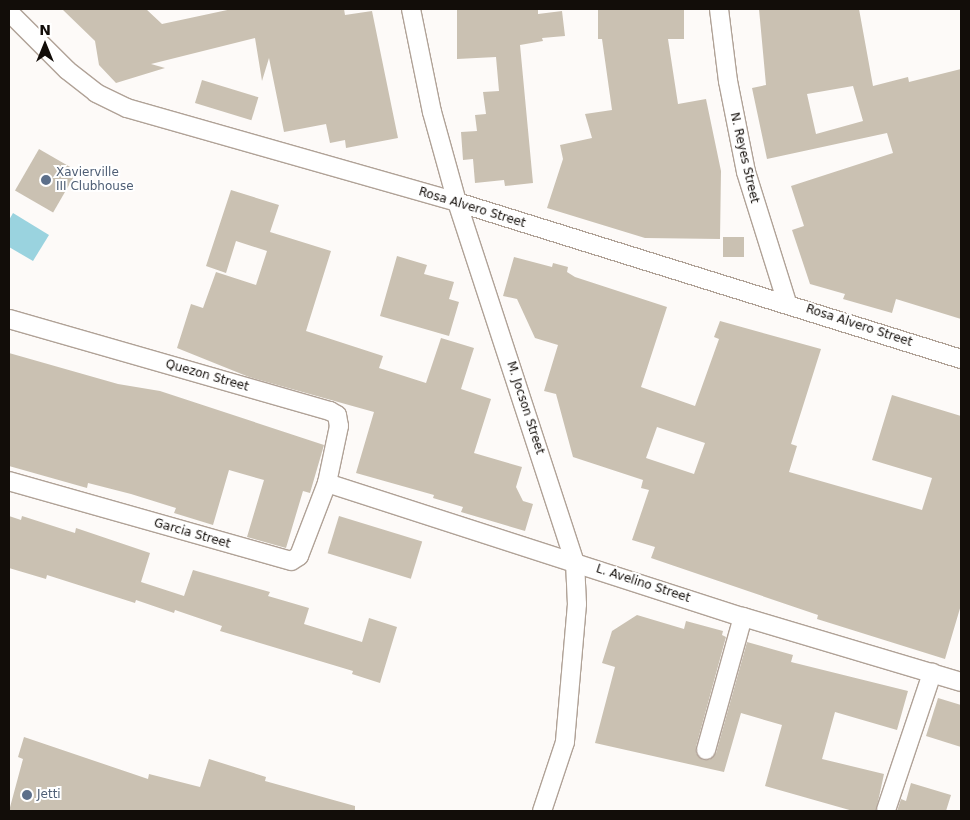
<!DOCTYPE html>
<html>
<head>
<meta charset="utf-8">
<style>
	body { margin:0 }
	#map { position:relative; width:970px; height:820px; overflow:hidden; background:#fdfaf8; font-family:"DejaVu Sans",sans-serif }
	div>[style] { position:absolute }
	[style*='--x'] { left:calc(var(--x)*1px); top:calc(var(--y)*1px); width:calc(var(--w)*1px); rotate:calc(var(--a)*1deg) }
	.water>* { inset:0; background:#9ad3df }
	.building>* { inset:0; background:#cac1b2; transform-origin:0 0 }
	.roads { filter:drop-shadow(1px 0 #b0a297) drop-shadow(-1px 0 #b0a297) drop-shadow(0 1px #b0a297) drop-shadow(0 -1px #b0a297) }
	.street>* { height:18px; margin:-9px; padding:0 9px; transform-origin:9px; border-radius:9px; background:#fff }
	.dots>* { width:14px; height:14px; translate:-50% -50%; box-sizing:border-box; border:2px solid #fff; border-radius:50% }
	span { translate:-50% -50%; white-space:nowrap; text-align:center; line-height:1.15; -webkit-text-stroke:4px #fff; paint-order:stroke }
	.street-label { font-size:12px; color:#120d09 }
	.service-label { font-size:12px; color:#4e5e75 }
	.left { translate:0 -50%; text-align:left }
	.frame { position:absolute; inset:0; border:10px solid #120d09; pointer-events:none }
	.north { position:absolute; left:20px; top:20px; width:50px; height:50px; -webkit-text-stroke:4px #fff; paint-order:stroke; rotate:0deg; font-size:14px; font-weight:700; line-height:20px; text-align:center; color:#120d09 }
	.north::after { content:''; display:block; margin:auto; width:18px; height:22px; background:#120d09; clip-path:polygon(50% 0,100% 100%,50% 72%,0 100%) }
</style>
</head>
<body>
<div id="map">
	<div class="water">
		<i style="clip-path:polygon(13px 213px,49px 235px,33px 261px,9px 247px,9px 220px)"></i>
	</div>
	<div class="building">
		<i style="clip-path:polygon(62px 9px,146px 9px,162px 24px,232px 9px,344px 9px,345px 15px,372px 11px,398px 138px,346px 148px,345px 140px,330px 143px,326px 124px,284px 132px,269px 58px,262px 81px,255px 38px,151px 64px,165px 68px,116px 83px,99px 65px,95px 41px)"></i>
		<i style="clip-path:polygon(457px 9px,529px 9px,538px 10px,538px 14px,562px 11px,565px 36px,542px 38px,543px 41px,520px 45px,533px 183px,505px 186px,504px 180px,475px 183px,473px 159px,463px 160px,461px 132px,477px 131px,475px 115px,486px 114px,483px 92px,499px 91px,496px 57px,457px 59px)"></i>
		<i style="clip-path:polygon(598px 9px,684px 9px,684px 39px,668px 39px,678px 104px,706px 99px,721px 171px,720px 239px,645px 238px,547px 208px,563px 159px,560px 145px,592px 138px,585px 114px,612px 110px,602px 39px,598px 39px)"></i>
		<i style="clip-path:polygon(evenodd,759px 9px,859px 9px,873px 86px,908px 77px,909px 82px,961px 69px,961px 319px,896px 299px,892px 313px,843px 299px,845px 294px,810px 284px,792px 230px,804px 226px,791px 186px,893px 153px,887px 133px,767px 159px,752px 88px,766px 85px,759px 9px,853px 86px,863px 121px,816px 134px,807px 94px,853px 86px)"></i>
		<i style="left:202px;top:80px;width:59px;height:24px;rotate:17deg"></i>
		<i style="left:39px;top:149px;width:44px;height:48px;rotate:30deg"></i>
		<i style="clip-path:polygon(231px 190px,279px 205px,270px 232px,331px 251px,306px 331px,383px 356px,379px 368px,426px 383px,441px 338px,474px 348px,461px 389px,491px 399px,474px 453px,522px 467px,516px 487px,523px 501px,533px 504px,525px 531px,461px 512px,463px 507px,433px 498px,434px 495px,356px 473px,374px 412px,249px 377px,177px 348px,191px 304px,203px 308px,216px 272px,256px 285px,267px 251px,236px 241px,226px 273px,206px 266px)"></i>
		<i style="left:744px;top:237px;width:20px;height:21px;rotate:90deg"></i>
		<i style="clip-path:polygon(397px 256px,427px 265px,424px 274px,454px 282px,449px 299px,459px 302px,449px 336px,380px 316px)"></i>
		<i style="clip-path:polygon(evenodd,514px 257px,552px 267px,553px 263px,568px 267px,567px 272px,575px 277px,667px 307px,641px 387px,695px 406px,719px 339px,714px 337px,720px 321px,821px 349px,791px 444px,797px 446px,789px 472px,922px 510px,932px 478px,872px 460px,892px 395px,961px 416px,961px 605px,945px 659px,817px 619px,818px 615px,651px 558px,655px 547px,632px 540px,649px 490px,641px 488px,643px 480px,573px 457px,556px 394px,544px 391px,558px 345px,535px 338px,517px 299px,503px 296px,514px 257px,657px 427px,705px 443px,694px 474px,646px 458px,657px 427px)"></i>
		<i style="clip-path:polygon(9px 353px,118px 384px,160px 391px,324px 445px,310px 493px,303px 491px,286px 548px,247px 537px,264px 480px,229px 470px,213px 525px,174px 513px,176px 508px,131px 494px,88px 483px,87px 488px,9px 466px)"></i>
		<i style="clip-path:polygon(9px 516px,21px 520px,22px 516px,75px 533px,76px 528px,150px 553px,141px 582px,184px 596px,193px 570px,270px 592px,268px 596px,309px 608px,304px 624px,362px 642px,369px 618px,397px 627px,380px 683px,352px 674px,353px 671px,220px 631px,222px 626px,175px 610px,174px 613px,136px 600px,135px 603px,47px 575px,46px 579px,9px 568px)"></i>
		<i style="left:339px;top:516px;width:87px;height:39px;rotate:17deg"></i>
		<i style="clip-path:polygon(637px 615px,684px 629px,686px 621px,723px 631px,722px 635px,726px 637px,696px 747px,696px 753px,703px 760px,709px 760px,716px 753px,747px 642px,793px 655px,791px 662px,908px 691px,897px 730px,835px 712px,822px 759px,884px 774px,876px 811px,853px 811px,765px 786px,782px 725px,741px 713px,724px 772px,595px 743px,615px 667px,602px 663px,612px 631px)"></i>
		<i style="clip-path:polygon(938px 698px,961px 705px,961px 747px,926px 736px)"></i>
		<i style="clip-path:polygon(24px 737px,148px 779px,149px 774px,200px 787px,209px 759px,266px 777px,265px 781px,355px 806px,355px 811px,9px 811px,23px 759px,18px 757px)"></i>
		<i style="clip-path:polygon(911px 783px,951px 795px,946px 811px,897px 811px,901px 799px,906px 801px)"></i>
	</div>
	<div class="roads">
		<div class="street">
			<i style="--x:411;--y:9;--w:105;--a:78.5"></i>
			<i style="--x:432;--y:112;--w:93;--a:74.5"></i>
			<i style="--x:457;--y:202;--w:379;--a:71.9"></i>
			<i style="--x:575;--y:562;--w:42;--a:87.3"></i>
			<i style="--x:577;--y:604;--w:139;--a:95"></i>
			<i style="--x:565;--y:742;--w:73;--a:108.4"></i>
			<i style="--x:719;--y:9;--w:73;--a:82.9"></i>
			<i style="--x:728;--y:81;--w:93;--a:78.8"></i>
			<i style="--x:746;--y:172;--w:137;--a:72.6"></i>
			<i style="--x:9;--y:12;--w:82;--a:45"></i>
			<i style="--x:67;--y:70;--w:37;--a:38"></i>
			<i style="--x:96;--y:93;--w:34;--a:26"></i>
			<i style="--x:127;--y:108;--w:343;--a:15.9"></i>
			<i style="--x:457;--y:202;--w:528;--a:17.3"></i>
			<i style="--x:9;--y:319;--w:334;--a:16"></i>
			<i style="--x:330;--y:411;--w:8;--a:30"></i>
			<i style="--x:337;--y:415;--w:11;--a:80"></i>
			<i style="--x:339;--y:426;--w:58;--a:101.9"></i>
			<i style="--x:327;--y:483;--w:78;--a:111"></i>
			<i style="--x:299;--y:556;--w:9;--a:148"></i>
			<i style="--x:291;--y:561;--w:293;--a:-164.2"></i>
			<i style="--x:327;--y:483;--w:437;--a:17.9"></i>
			<i style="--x:743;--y:617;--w:227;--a:16.6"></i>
			<i style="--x:706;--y:750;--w:138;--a:-74.5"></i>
			<i style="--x:886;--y:810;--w:145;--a:-71.4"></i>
		</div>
	</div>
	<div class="dots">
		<i style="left:46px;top:180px;background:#5c6f8a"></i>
		<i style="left:27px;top:795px;background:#5c6f8a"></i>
	</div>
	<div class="street-label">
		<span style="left:744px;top:158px;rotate:77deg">N. Reyes Street</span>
		<span style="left:472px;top:208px;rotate:17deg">Rosa Alvero Street</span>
		<span style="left:859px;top:326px;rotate:18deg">Rosa Alvero Street</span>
		<span style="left:207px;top:376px;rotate:16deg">Quezon Street</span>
		<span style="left:525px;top:408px;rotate:72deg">M. Jocson Street</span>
		<span style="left:192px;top:534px;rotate:16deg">Garcia Street</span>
		<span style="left:643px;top:584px;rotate:18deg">L. Avelino Street</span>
	</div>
	<div class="service-label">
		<span class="left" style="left:56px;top:180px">Xavierville<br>III Clubhouse</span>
		<span class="left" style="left:37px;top:795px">Jetti</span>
	</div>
	<div class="frame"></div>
	<div class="north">N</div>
</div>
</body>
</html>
